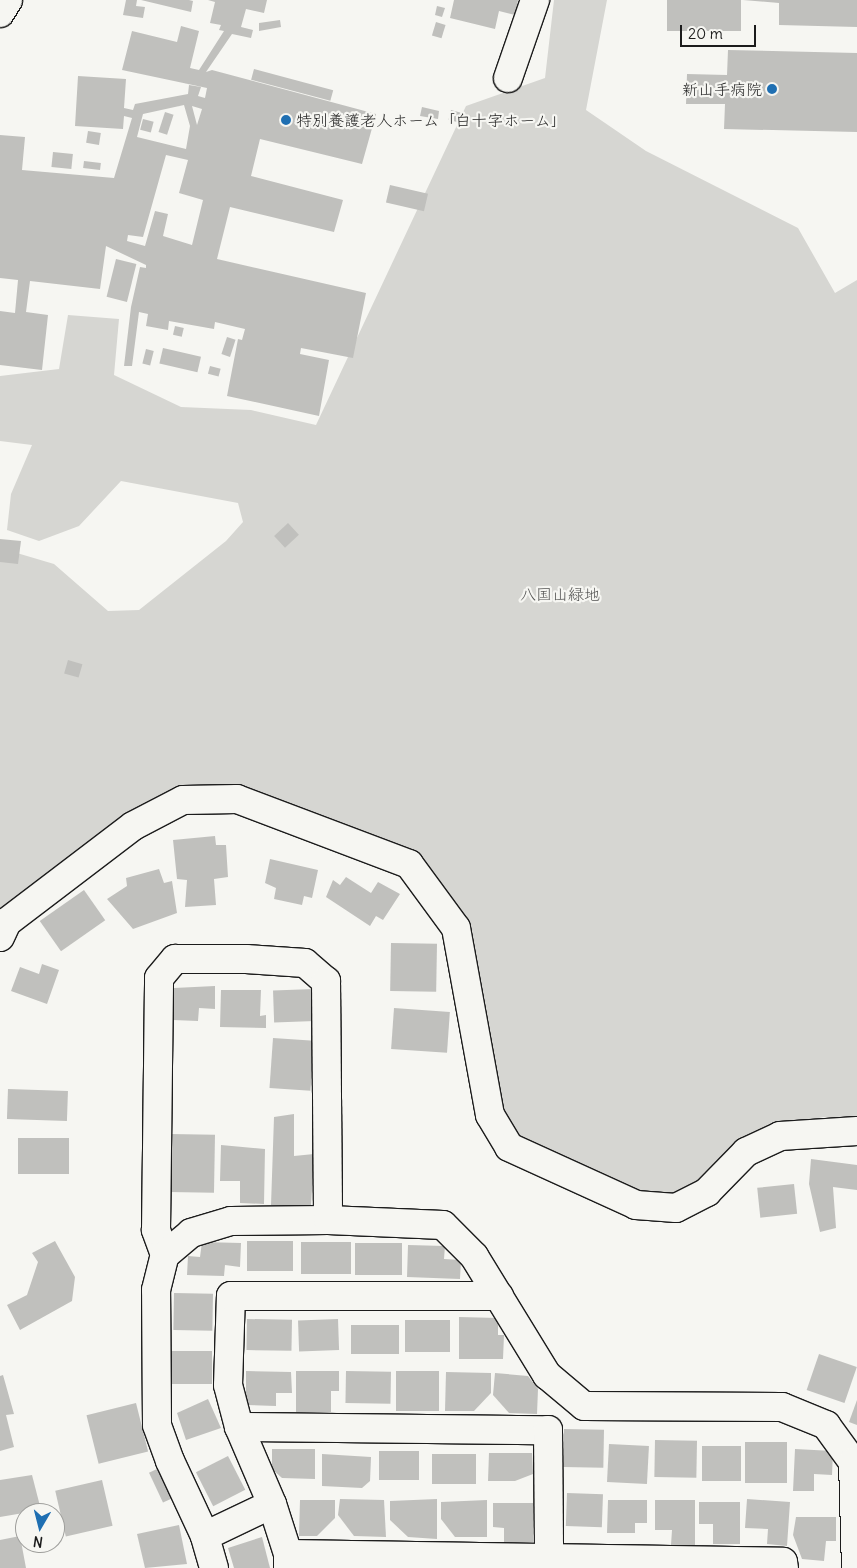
<!DOCTYPE html>
<html>
<head>
<meta charset="utf-8">
<style>
	body { margin:0 }
	#map { position:relative; width:857px; height:1568px; overflow:hidden; background:#f6f6f2; font-family:Delius,"Klee One",sans-serif }
	div>[style] { position:absolute }
	[style*='--x'] { left:calc(var(--x)*1px); top:calc(var(--y)*1px); width:calc(var(--w)*1px); rotate:calc(var(--a)*1deg) }
	.green>* { inset:0; background:#d6d6d2 }
	.building>* { inset:0; background:#c0c0bd; transform-origin:0 0 }
	.roads { filter:drop-shadow(1px 0 #1c1c1c) drop-shadow(-1px 0 #1c1c1c) drop-shadow(0 1px #1c1c1c) drop-shadow(0 -1px #1c1c1c) }
	.street>* { height:28px; margin:-14px; padding:0 14px; transform-origin:14px; border-radius:14px; background:#f6f6f2 }
	.dots>* { width:14px; height:14px; translate:-50% -50%; box-sizing:border-box; border:2px solid #f6f6f2; border-radius:50% }
	span { translate:-50% -50%; white-space:nowrap; text-align:center; line-height:1.15; -webkit-text-stroke:4.5px #f6f6f2; paint-order:stroke }
	.poi-label { font-size:16px; color:#1c1c1c }
	.right { translate:-100% -50%; text-align:right }
	.left { translate:0 -50%; text-align:left }
	.park-label { font-size:16px; color:#545453 }
	.north { position:absolute; left:15px; top:1503px; width:50px; height:50px; box-sizing:border-box; background:#f6f6f2; border:1px solid #9f9f9c; border-radius:50%; rotate:188deg; font-size:14px; font-weight:700; line-height:20px; text-align:center; color:#1c1c1c }
	.north::after { content:''; display:block; margin:auto; width:18px; height:22px; background:#1f6fb2; clip-path:polygon(50% 0,100% 100%,50% 72%,0 100%) }
	.scale { position:absolute; left:680px; top:25px; width:76px; height:22px; box-sizing:border-box; border:2px solid #1c1c1c; border-top:0; padding-left:6px; font-size:15px; line-height:18px; white-space:nowrap; color:#1c1c1c; -webkit-text-stroke:4px #f6f6f2; paint-order:stroke }
</style>
</head>
<body>
<div id="map">
	<div class="green">
		<i style="clip-path:polygon(554px 0,607px 0,586px 110px,646px 151px,798px 228px,835px 293px,857px 280px,857px 1120px,823px 1117px,744px 1137px,697px 1184px,670px 1197px,642px 1193px,522px 1139px,500px 1108px,472px 930px,420px 856px,238px 788px,208px 785px,178px 789px,0 915px,0 548px,54px 564px,108px 611px,139px 610px,226px 541px,243px 522px,238px 503px,121px 481px,79px 526px,39px 541px,7px 530px,11px 494px,32px 445px,0 441px,0 376px,59px 369px,68px 315px,119px 319px,114px 375px,181px 407px,251px 410px,316px 425px,466px 106px,545px 78px)"></i>
	</div>
	<div class="building">
		<i style="clip-path:polygon(126px 0,137px 0,136px 6px,145px 7px,143px 18px,123px 15px)"></i>
		<i style="clip-path:polygon(141px 0,189px 0,193px 1px,191px 12px)"></i>
		<i style="clip-path:polygon(evenodd,208px 0,267px 0,264px 13px,246px 9px,241px 27px,253px 30px,251px 38px,232px 34px,206px 72px,212px 70px,376px 114px,362px 164px,260px 139px,251px 176px,343px 200px,334px 232px,230px 207px,217px 259px,366px 293px,353px 358px,301px 348px,300px 354px,329px 360px,319px 416px,227px 396px,238px 339px,242px 340px,245px 329px,215px 322px,214px 329px,169px 321px,168px 330px,146px 326px,148px 314px,139px 312px,132px 366px,124px 366px,131px 307px,140px 267px,146px 268px,146px 265px,106px 246px,100px 289px,30px 281px,26px 312px,48px 315px,42px 370px,0 365px,0 311px,15px 313px,18px 280px,0 278px,0 135px,25px 137px,22px 170px,114px 178px,132px 118px,124px 116px,123px 129px,75px 126px,78px 76px,126px 79px,124px 108px,133px 110px,135px 104px,188px 94px,189px 85px,201px 87px,198px 96px,205px 98px,207px 88px,122px 70px,132px 31px,177px 42px,181px 26px,199px 31px,190px 68px,199px 70px,224px 31px,219px 30px,221px 25px,210px 23px,215px 2px,208px 0,184px 105px,190px 126px,186px 149px,137px 137px,143px 114px,184px 105px,208px 0,192px 106px,202px 109px,197px 125px,192px 106px,208px 0,166px 155px,188px 160px,179px 193px,203px 200px,192px 245px,163px 236px,168px 214px,155px 211px,145px 246px,127px 241px,128px 235px,143px 237px,166px 155px)"></i>
		<i style="clip-path:polygon(454px 0,518px 0,515px 15px,499px 11px,495px 29px,450px 18px)"></i>
		<i style="left:667px;top:0;width:74px;height:31px"></i>
		<i style="clip-path:polygon(743px 0,857px 0,857px 27px,779px 25px,779px 3px)"></i>
		<i style="clip-path:polygon(437px 6px,445px 8px,442px 17px,435px 15px)"></i>
		<i style="clip-path:polygon(280px 20px,281px 27px,259px 31px,259px 23px)"></i>
		<i style="left:436px;top:22px;width:10px;height:14px;rotate:17deg"></i>
		<i style="clip-path:polygon(728px 50px,857px 53px,857px 132px,724px 129px,725px 104px,686px 104px,687px 74px,727px 75px)"></i>
		<i style="left:254px;top:69px;width:82px;height:11px;rotate:15deg"></i>
		<i style="clip-path:polygon(422px 107px,439px 111px,438px 119px,420px 116px)"></i>
		<i style="left:451px;top:110px;width:20px;height:10px;rotate:15deg"></i>
		<i style="left:165px;top:112px;width:9px;height:21px;rotate:18deg"></i>
		<i style="left:143px;top:119px;width:11px;height:11px;rotate:15deg"></i>
		<i style="left:88px;top:131px;width:13px;height:12px;rotate:9deg"></i>
		<i style="left:53px;top:152px;width:20px;height:15px;rotate:6deg"></i>
		<i style="left:84px;top:161px;width:17px;height:7px;rotate:7deg"></i>
		<i style="left:390px;top:185px;width:39px;height:18px;rotate:13deg"></i>
		<i style="left:116px;top:259px;width:21px;height:39px;rotate:14deg"></i>
		<i style="left:175px;top:326px;width:9px;height:9px;rotate:13deg"></i>
		<i style="left:227px;top:337px;width:9px;height:18px;rotate:18deg"></i>
		<i style="left:163px;top:348px;width:39px;height:16px;rotate:13deg"></i>
		<i style="left:146px;top:349px;width:8px;height:15px;rotate:14deg"></i>
		<i style="left:210px;top:366px;width:11px;height:8px;rotate:15deg"></i>
		<i style="left:288px;top:523px;width:16px;height:19px;rotate:47deg"></i>
		<i style="clip-path:polygon(0 539px,21px 541px,18px 564px,0 562px)"></i>
		<i style="left:68px;top:660px;width:15px;height:14px;rotate:16deg"></i>
		<i style="clip-path:polygon(215px 836px,216px 845px,226px 845px,228px 877px,214px 879px,216px 905px,185px 907px,187px 880px,177px 879px,173px 840px)"></i>
		<i style="clip-path:polygon(270px 859px,318px 870px,312px 898px,304px 896px,302px 905px,274px 899px,276px 888px,265px 883px)"></i>
		<i style="clip-path:polygon(159px 869px,164px 883px,172px 881px,177px 913px,133px 929px,107px 899px,127px 886px,126px 878px)"></i>
		<i style="clip-path:polygon(346px 877px,371px 893px,378px 882px,400px 894px,383px 920px,376px 916px,370px 926px,326px 897px,333px 880px,340px 885px)"></i>
		<i style="left:84px;top:890px;width:37px;height:54px;rotate:55deg"></i>
		<i style="left:391px;top:943px;width:46px;height:48px;rotate:1deg"></i>
		<i style="clip-path:polygon(42px 964px,59px 970px,47px 1004px,11px 991px,20px 967px,39px 974px)"></i>
		<i style="clip-path:polygon(215px 986px,215px 1009px,199px 1008px,198px 1021px,173px 1020px,174px 988px)"></i>
		<i style="left:314px;top:989px;width:32px;height:41px;rotate:88deg"></i>
		<i style="clip-path:polygon(221px 990px,261px 990px,260px 1016px,266px 1015px,266px 1028px,220px 1027px)"></i>
		<i style="left:394px;top:1008px;width:56px;height:41px;rotate:4deg"></i>
		<i style="left:273px;top:1038px;width:41px;height:50px;rotate:4deg"></i>
		<i style="left:8px;top:1089px;width:60px;height:30px;rotate:2deg"></i>
		<i style="clip-path:polygon(294px 1114px,294px 1156px,314px 1154px,311px 1206px,271px 1205px,274px 1117px)"></i>
		<i style="left:170px;top:1134px;width:45px;height:58px;rotate:1deg"></i>
		<i style="left:18px;top:1138px;width:51px;height:36px"></i>
		<i style="clip-path:polygon(221px 1145px,265px 1149px,264px 1204px,240px 1203px,240px 1181px,220px 1181px)"></i>
		<i style="clip-path:polygon(811px 1159px,857px 1165px,857px 1190px,833px 1187px,836px 1228px,820px 1232px,809px 1184px)"></i>
		<i style="left:794px;top:1184px;width:30px;height:37px;rotate:84deg"></i>
		<i style="clip-path:polygon(55px 1241px,75px 1277px,72px 1301px,20px 1330px,7px 1305px,27px 1295px,38px 1262px,32px 1253px)"></i>
		<i style="left:293px;top:1241px;width:30px;height:46px;rotate:90deg"></i>
		<i style="clip-path:polygon(202px 1242px,241px 1243px,240px 1267px,225px 1265px,224px 1276px,187px 1275px,188px 1256px,200px 1257px)"></i>
		<i style="left:301px;top:1242px;width:50px;height:32px"></i>
		<i style="left:355px;top:1243px;width:47px;height:32px"></i>
		<i style="clip-path:polygon(408px 1245px,445px 1246px,444px 1259px,461px 1260px,460px 1279px,407px 1277px)"></i>
		<i style="left:174px;top:1293px;width:39px;height:37px;rotate:1deg"></i>
		<i style="clip-path:polygon(459px 1317px,498px 1318px,498px 1335px,504px 1335px,503px 1359px,459px 1359px)"></i>
		<i style="left:247px;top:1319px;width:45px;height:31px;rotate:1deg"></i>
		<i style="left:338px;top:1319px;width:31px;height:40px;rotate:88deg"></i>
		<i style="left:405px;top:1320px;width:45px;height:32px"></i>
		<i style="left:351px;top:1325px;width:48px;height:29px"></i>
		<i style="left:171px;top:1351px;width:41px;height:33px"></i>
		<i style="left:819px;top:1354px;width:40px;height:38px;rotate:19deg"></i>
		<i style="clip-path:polygon(246px 1371px,291px 1372px,292px 1393px,276px 1393px,276px 1406px,246px 1405px)"></i>
		<i style="clip-path:polygon(296px 1371px,339px 1371px,339px 1391px,331px 1391px,331px 1412px,296px 1412px)"></i>
		<i style="left:346px;top:1371px;width:45px;height:32px;rotate:1deg"></i>
		<i style="left:396px;top:1371px;width:43px;height:40px"></i>
		<i style="clip-path:polygon(446px 1372px,491px 1373px,491px 1393px,474px 1411px,445px 1411px)"></i>
		<i style="clip-path:polygon(495px 1373px,528px 1376px,538px 1389px,537px 1414px,509px 1413px,493px 1395px)"></i>
		<i style="clip-path:polygon(3px 1375px,14px 1414px,6px 1415px,14px 1447px,0 1451px,0 1376px)"></i>
		<i style="clip-path:polygon(208px 1399px,221px 1428px,186px 1440px,177px 1413px)"></i>
		<i style="clip-path:polygon(857px 1400px,857px 1425px,849px 1422px)"></i>
		<i style="left:136px;top:1403px;width:50px;height:51px;rotate:76deg"></i>
		<i style="left:564px;top:1429px;width:40px;height:38px;rotate:1deg"></i>
		<i style="left:655px;top:1440px;width:42px;height:37px;rotate:1deg"></i>
		<i style="left:745px;top:1442px;width:42px;height:41px"></i>
		<i style="left:609px;top:1444px;width:40px;height:38px;rotate:3deg"></i>
		<i style="left:702px;top:1446px;width:39px;height:35px"></i>
		<i style="clip-path:polygon(272px 1449px,315px 1449px,315px 1479px,282px 1478px,272px 1469px)"></i>
		<i style="clip-path:polygon(795px 1449px,833px 1451px,832px 1475px,814px 1474px,814px 1491px,793px 1491px)"></i>
		<i style="left:379px;top:1451px;width:40px;height:29px"></i>
		<i style="clip-path:polygon(489px 1453px,532px 1453px,533px 1474px,515px 1481px,488px 1481px)"></i>
		<i style="clip-path:polygon(322px 1454px,371px 1457px,370px 1481px,362px 1488px,322px 1486px)"></i>
		<i style="left:432px;top:1454px;width:44px;height:30px"></i>
		<i style="left:228px;top:1456px;width:38px;height:36px;rotate:63deg"></i>
		<i style="left:159px;top:1468px;width:33px;height:11px;rotate:65deg"></i>
		<i style="clip-path:polygon(32px 1475px,41px 1510px,0 1517px,0 1480px)"></i>
		<i style="left:102px;top:1480px;width:47px;height:48px;rotate:77deg"></i>
		<i style="left:567px;top:1493px;width:36px;height:33px;rotate:2deg"></i>
		<i style="clip-path:polygon(340px 1499px,384px 1500px,386px 1537px,354px 1536px,338px 1515px)"></i>
		<i style="clip-path:polygon(437px 1499px,437px 1539px,408px 1537px,390px 1520px,390px 1501px)"></i>
		<i style="clip-path:polygon(747px 1499px,790px 1502px,787px 1546px,767px 1544px,768px 1529px,745px 1528px)"></i>
		<i style="clip-path:polygon(300px 1500px,335px 1500px,335px 1518px,317px 1536px,299px 1536px)"></i>
		<i style="clip-path:polygon(487px 1500px,487px 1537px,455px 1537px,441px 1519px,441px 1502px)"></i>
		<i style="clip-path:polygon(608px 1500px,647px 1500px,647px 1523px,635px 1523px,635px 1533px,607px 1533px)"></i>
		<i style="clip-path:polygon(655px 1500px,695px 1500px,695px 1545px,671px 1545px,672px 1530px,655px 1530px)"></i>
		<i style="clip-path:polygon(699px 1502px,740px 1502px,740px 1544px,713px 1544px,713px 1524px,699px 1524px)"></i>
		<i style="clip-path:polygon(493px 1503px,533px 1503px,533px 1542px,504px 1542px,504px 1528px,493px 1527px)"></i>
		<i style="clip-path:polygon(796px 1517px,836px 1517px,836px 1541px,826px 1541px,824px 1561px,802px 1559px,793px 1535px)"></i>
		<i style="clip-path:polygon(179px 1525px,187px 1564px,145px 1568px,137px 1534px)"></i>
		<i style="clip-path:polygon(20px 1536px,26px 1568px,0 1568px,0 1540px)"></i>
		<i style="clip-path:polygon(262px 1537px,270px 1568px,234px 1568px,228px 1548px)"></i>
	</div>
	<div class="roads">
		<div class="street">
			<i style="--x:0;--y:13;--w:15;--a:-58"></i>
			<i style="--x:508;--y:78;--w:83;--a:-70.9"></i>
			<i style="--x:0;--y:937;--w:17;--a:-65"></i>
			<i style="--x:7;--y:922;--w:158;--a:-37.3"></i>
			<i style="--x:133;--y:826;--w:56;--a:-27.5"></i>
			<i style="--x:183;--y:800;--w:54;--a:-1.1"></i>
			<i style="--x:237;--y:799;--w:184;--a:20.7"></i>
			<i style="--x:409;--y:864;--w:79;--a:53.7"></i>
			<i style="--x:456;--y:928;--w:190;--a:79.7"></i>
			<i style="--x:490;--y:1115;--w:37;--a:59"></i>
			<i style="--x:509;--y:1147;--w:140;--a:24.5"></i>
			<i style="--x:636;--y:1205;--w:40;--a:4.3"></i>
			<i style="--x:676;--y:1208;--w:35;--a:-27"></i>
			<i style="--x:707;--y:1192;--w:56;--a:-45.7"></i>
			<i style="--x:746;--y:1152;--w:38;--a:-25"></i>
			<i style="--x:780;--y:1136;--w:77;--a:-3.7"></i>
			<i style="--x:165;--y:1255;--w:27;--a:-110"></i>
			<i style="--x:156;--y:1230;--w:252;--a:-89.3"></i>
			<i style="--x:159;--y:978;--w:25;--a:-50"></i>
			<i style="--x:175;--y:959;--w:71;--a:0"></i>
			<i style="--x:246;--y:959;--w:59;--a:3.9"></i>
			<i style="--x:305;--y:963;--w:28;--a:41"></i>
			<i style="--x:326;--y:981;--w:239;--a:89.5"></i>
			<i style="--x:239;--y:1427;--w:309;--a:0.6"></i>
			<i style="--x:548;--y:1430;--w:127;--a:89.5"></i>
			<i style="--x:205;--y:1536;--w:74;--a:-25.5"></i>
			<i style="--x:288;--y:1554;--w:495;--a:0.9"></i>
			<i style="--x:783;--y:1562;--w:6;--a:81"></i>
			<i style="--x:214;--y:1568;--w:33;--a:-106"></i>
			<i style="--x:205;--y:1536;--w:83;--a:-115"></i>
			<i style="--x:170;--y:1461;--w:38;--a:-110"></i>
			<i style="--x:157;--y:1425;--w:135;--a:-90.4"></i>
			<i style="--x:156;--y:1290;--w:36;--a:-76"></i>
			<i style="--x:165;--y:1255;--w:34;--a:-40"></i>
			<i style="--x:191;--y:1233;--w:42;--a:-16.7"></i>
			<i style="--x:231;--y:1221;--w:97;--a:-0.6"></i>
			<i style="--x:328;--y:1220;--w:115;--a:2.5"></i>
			<i style="--x:443;--y:1225;--w:44;--a:45"></i>
			<i style="--x:474;--y:1256;--w:140;--a:58.5"></i>
			<i style="--x:547;--y:1375;--w:48;--a:40"></i>
			<i style="--x:584;--y:1406;--w:198;--a:0.3"></i>
			<i style="--x:782;--y:1407;--w:48;--a:22.2"></i>
			<i style="--x:826;--y:1425;--w:46;--a:53.9"></i>
			<i style="--x:853;--y:1462;--w:106;--a:88.4"></i>
			<i style="--x:288;--y:1568;--w:14;--a:-90"></i>
			<i style="--x:288;--y:1554;--w:52;--a:-107.7"></i>
			<i style="--x:272;--y:1504;--w:84;--a:-113.2"></i>
			<i style="--x:239;--y:1427;--w:43;--a:-104.7"></i>
			<i style="--x:228;--y:1385;--w:89;--a:-88.1"></i>
			<i style="--x:231;--y:1296;--w:268;--a:0"></i>
		</div>
	</div>
	<div class="dots">
		<i style="left:772px;top:89px;background:#1f6fb2"></i>
		<i style="left:286px;top:120px;background:#1f6fb2"></i>
	</div>
	<div class="poi-label">
		<span class="right" style="left:762px;top:89px">新山手病院</span>
		<span class="left" style="left:296px;top:120px">特別養護老人ホーム「白十字ホーム」</span>
	</div>
	<div class="park-label">
		<span style="left:560px;top:594px">八国山緑地</span>
	</div>
	<div class="north">N</div>
	<div class="scale">20 m</div>
</div>
</body>
</html>
